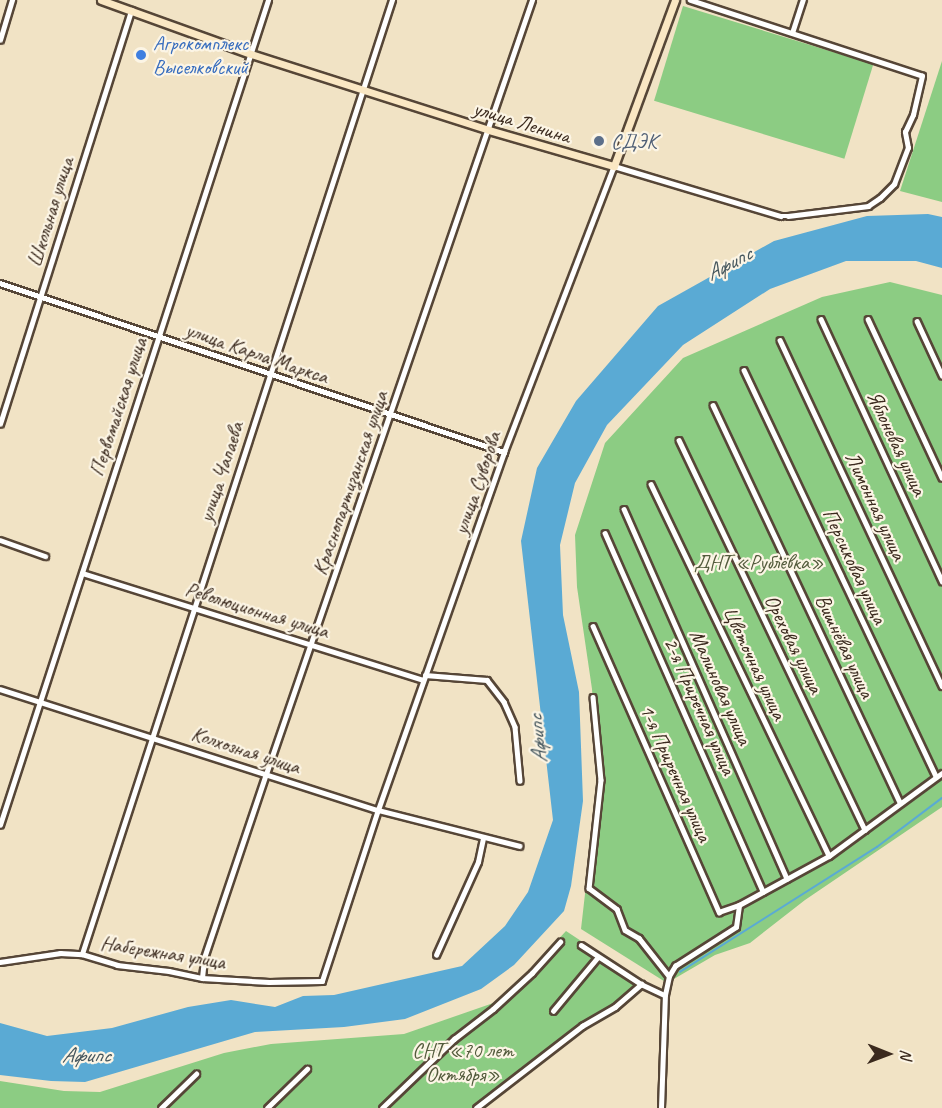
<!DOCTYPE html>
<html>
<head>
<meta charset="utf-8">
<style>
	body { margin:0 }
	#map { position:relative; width:942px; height:1108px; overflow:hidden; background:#f1e3c5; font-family:Caveat,sans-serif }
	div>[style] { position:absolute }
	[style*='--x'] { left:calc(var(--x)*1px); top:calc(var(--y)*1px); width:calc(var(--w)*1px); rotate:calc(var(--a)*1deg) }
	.green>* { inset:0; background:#8ccc83; transform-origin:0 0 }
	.water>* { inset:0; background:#5aaad4 }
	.stream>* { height:1.5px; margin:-0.75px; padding:0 0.75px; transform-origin:0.75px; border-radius:0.75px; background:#5aaad4 }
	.roads { filter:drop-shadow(2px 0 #564637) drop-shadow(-2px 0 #564637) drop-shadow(0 2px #564637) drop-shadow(0 -2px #564637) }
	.street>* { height:4.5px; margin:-2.25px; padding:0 2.25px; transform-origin:2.25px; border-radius:2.25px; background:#fff }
	.secondary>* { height:7px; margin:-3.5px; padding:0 3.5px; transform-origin:3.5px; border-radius:3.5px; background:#fae7c3 }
	.dots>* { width:16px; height:16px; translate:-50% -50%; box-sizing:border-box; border:3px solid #fcf5e5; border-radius:50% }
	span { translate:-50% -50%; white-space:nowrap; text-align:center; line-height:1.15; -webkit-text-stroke:4.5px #fcf5e5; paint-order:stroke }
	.shop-label { font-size:21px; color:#366cbe }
	.left { translate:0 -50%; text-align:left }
	.street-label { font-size:21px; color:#3b2a1e }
	.service-label { font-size:21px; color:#4e5e75 }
	.park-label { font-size:21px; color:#535b3c }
	.water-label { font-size:22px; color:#46575e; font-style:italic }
	.north { position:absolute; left:858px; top:1024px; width:60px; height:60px; -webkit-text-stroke:4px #fcf5e5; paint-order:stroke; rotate:91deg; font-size:16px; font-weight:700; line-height:24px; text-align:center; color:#3b2a1e }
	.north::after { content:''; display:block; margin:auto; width:21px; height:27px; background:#3b2a1e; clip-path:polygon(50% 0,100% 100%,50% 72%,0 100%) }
</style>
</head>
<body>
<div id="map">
	<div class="green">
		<i style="left:683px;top:6px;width:199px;height:99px;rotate:17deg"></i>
		<i style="clip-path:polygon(942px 61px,942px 202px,900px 191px)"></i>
		<i style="clip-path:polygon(890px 282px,942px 295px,942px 807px,805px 900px,750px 943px,715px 955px,667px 983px,581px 929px,598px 780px,592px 689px,577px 587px,575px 535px,605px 443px,683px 358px,822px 297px)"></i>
		<i style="clip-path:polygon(566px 931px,646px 984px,572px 1036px,479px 1108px,0 1108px,0 1081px,64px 1091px,100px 1092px,224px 1053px,271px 1044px,404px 1034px,502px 1000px)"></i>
	</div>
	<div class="water">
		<i style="clip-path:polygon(928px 214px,942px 217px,942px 268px,916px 261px,846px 261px,770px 289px,683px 345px,607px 425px,575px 483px,560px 545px,563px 615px,579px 692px,583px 801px,571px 886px,564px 911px,514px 965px,481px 989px,405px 1019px,344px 1027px,255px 1032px,85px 1082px,51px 1081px,0 1075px,0 1023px,47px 1036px,112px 1028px,188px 1007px,231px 1000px,275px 1007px,303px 996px,334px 995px,462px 966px,505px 926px,528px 892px,553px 820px,521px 541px,537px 468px,576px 401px,658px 306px,774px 241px,867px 216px)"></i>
	</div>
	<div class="stream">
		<i style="--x:680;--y:972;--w:233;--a:-32.4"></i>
		<i style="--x:877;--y:847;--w:81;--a:-37"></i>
	</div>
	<div class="roads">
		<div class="street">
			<i style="--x:792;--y:33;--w:35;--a:-72"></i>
			<i style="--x:0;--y:40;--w:42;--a:-73.3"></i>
			<i style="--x:0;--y:283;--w:532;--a:18.54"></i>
			<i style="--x:821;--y:319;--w:289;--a:65.2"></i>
			<i style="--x:868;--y:319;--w:175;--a:65"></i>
			<i style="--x:917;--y:321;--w:60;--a:65.2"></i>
			<i style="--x:780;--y:340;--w:382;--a:64.9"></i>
			<i style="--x:744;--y:370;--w:450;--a:64.7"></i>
			<i style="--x:713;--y:405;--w:440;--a:64.8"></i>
			<i style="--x:0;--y:424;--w:434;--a:-72.4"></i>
			<i style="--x:679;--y:440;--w:432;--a:64.5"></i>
			<i style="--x:651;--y:484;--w:412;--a:64.4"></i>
			<i style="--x:624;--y:509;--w:404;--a:66.2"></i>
			<i style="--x:605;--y:533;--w:392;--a:66.2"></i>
			<i style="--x:0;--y:540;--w:48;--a:19.6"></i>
			<i style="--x:82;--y:573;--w:357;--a:17.4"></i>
			<i style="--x:593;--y:626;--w:313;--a:66.2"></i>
			<i style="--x:719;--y:912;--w:21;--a:-19"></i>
			<i style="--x:425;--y:675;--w:62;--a:4.6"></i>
			<i style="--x:487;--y:680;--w:28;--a:52"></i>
			<i style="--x:504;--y:702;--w:27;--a:66"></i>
			<i style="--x:515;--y:727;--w:54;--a:84.7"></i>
			<i style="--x:0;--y:689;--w:397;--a:17.8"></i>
			<i style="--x:378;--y:810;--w:146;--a:14.2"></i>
			<i style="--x:593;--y:697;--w:83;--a:84.5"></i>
			<i style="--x:601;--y:780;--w:109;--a:96.3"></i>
			<i style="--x:589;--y:888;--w:35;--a:37"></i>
			<i style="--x:617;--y:909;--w:22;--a:69"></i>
			<i style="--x:625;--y:930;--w:16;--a:30"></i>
			<i style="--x:639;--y:938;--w:48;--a:51.7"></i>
			<i style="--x:0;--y:825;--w:867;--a:-72"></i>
			<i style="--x:581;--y:945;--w:72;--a:33"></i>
			<i style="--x:641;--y:984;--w:26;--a:25"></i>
			<i style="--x:82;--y:954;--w:1003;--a:-72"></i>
			<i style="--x:436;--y:955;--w:102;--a:-65.7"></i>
			<i style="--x:478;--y:862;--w:24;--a:-78"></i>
			<i style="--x:0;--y:962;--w:61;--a:-8.5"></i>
			<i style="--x:60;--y:953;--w:22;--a:3"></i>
			<i style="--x:82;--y:954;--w:37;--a:17"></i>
			<i style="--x:117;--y:965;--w:52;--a:6.6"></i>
			<i style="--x:169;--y:971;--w:34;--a:12"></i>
			<i style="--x:202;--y:978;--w:67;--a:3.4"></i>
			<i style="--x:269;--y:982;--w:53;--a:-1.1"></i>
			<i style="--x:322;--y:981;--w:180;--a:-71.9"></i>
			<i style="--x:378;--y:810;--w:380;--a:-70.6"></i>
			<i style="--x:504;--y:452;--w:306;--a:-69"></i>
			<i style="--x:614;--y:166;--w:174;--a:16.7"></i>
			<i style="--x:781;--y:216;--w:7;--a:0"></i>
			<i style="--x:788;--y:216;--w:81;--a:-7.1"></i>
			<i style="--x:868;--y:206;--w:14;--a:-34"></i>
			<i style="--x:880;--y:198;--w:20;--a:-45"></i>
			<i style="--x:894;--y:184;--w:39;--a:-69"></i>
			<i style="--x:908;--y:148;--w:16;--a:-101"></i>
			<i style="--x:905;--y:132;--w:19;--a:-65"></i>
			<i style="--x:913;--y:115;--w:40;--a:-77"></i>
			<i style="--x:922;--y:76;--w:244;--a:-161.9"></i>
			<i style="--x:202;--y:978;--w:20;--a:-84"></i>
			<i style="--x:204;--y:958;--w:194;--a:-71.4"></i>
			<i style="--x:266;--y:774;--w:818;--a:-71.03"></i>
			<i style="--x:553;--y:1011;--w:70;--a:-50.2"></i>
			<i style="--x:161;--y:1108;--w:49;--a:-44.2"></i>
			<i style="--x:267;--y:1108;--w:56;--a:-44.3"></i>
			<i style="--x:382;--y:1108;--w:100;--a:-43.8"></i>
			<i style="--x:454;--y:1039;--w:49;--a:-37.6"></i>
			<i style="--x:493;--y:1009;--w:53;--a:-42.7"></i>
			<i style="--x:532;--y:973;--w:42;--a:-47.9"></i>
			<i style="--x:476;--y:1108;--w:134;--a:-37.7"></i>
			<i style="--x:582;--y:1026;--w:38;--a:-30"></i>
			<i style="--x:615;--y:1007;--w:35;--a:-41"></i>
			<i style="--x:661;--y:1108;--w:113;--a:-88"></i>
			<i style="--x:665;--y:995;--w:19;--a:-78"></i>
			<i style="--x:669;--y:976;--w:12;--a:-59"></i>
			<i style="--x:675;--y:966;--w:72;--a:-32.6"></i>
			<i style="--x:736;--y:927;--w:22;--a:-82"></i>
			<i style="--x:739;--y:905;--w:102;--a:-28.6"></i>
			<i style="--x:829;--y:856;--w:140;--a:-36.3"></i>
		</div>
		<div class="secondary">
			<i style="--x:101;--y:0;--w:159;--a:19.8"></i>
			<i style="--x:251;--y:54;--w:250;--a:17.7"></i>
			<i style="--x:489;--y:130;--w:130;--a:16.1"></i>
			<i style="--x:614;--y:166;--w:177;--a:-69.8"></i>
		</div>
	</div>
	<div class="dots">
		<i style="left:141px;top:55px;background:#3f7fe0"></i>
		<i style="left:599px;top:141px;background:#5c6f8a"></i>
	</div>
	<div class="shop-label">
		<span class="left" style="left:153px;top:55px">Агрокомплекс<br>Выселковский</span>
	</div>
	<div class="street-label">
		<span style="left:522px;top:122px;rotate:17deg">улица Ленина</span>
		<span style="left:50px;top:212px;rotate:-73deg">Школьная улица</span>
		<span style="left:257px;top:353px;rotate:19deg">улица Карла Маркса</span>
		<span style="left:118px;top:407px;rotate:-72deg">Первомайская улица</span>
		<span style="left:897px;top:443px;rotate:65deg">Яблоневая улица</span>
		<span style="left:221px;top:472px;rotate:-72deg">улица Чапаева</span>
		<span style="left:350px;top:483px;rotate:-71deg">Краснопартизанская улица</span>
		<span style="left:477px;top:483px;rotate:-71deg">улица Суворова</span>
		<span style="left:876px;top:506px;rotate:65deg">Лимонная улица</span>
		<span style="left:855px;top:566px;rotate:65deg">Персиковая улица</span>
		<span style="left:257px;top:610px;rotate:17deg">Революционная улица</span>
		<span style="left:794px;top:644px;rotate:64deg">Ореховая улица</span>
		<span style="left:845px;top:646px;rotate:65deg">Вишнёвая улица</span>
		<span style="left:755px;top:663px;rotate:65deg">Цветочная улица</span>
		<span style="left:721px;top:687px;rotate:66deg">Малиновая улица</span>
		<span style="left:700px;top:706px;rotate:66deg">2-я Приречная улица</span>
		<span style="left:246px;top:750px;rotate:18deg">Колхозная улица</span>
		<span style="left:676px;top:773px;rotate:66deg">1-я Приречная улица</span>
		<span style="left:163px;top:952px;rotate:9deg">Набережная улица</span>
	</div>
	<div class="service-label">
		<span class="left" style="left:611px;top:141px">СДЭК</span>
	</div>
	<div class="park-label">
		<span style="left:759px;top:562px">ДНТ «Рублёвка»</span>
		<span style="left:463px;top:1062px">СНТ «70 лет<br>Октября»</span>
	</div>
	<div class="water-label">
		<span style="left:729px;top:264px;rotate:-28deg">Афипс</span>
		<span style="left:538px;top:739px;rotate:-96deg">Афипс</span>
		<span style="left:86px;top:1056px">Афипс</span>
	</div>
	<div class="north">N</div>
</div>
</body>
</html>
